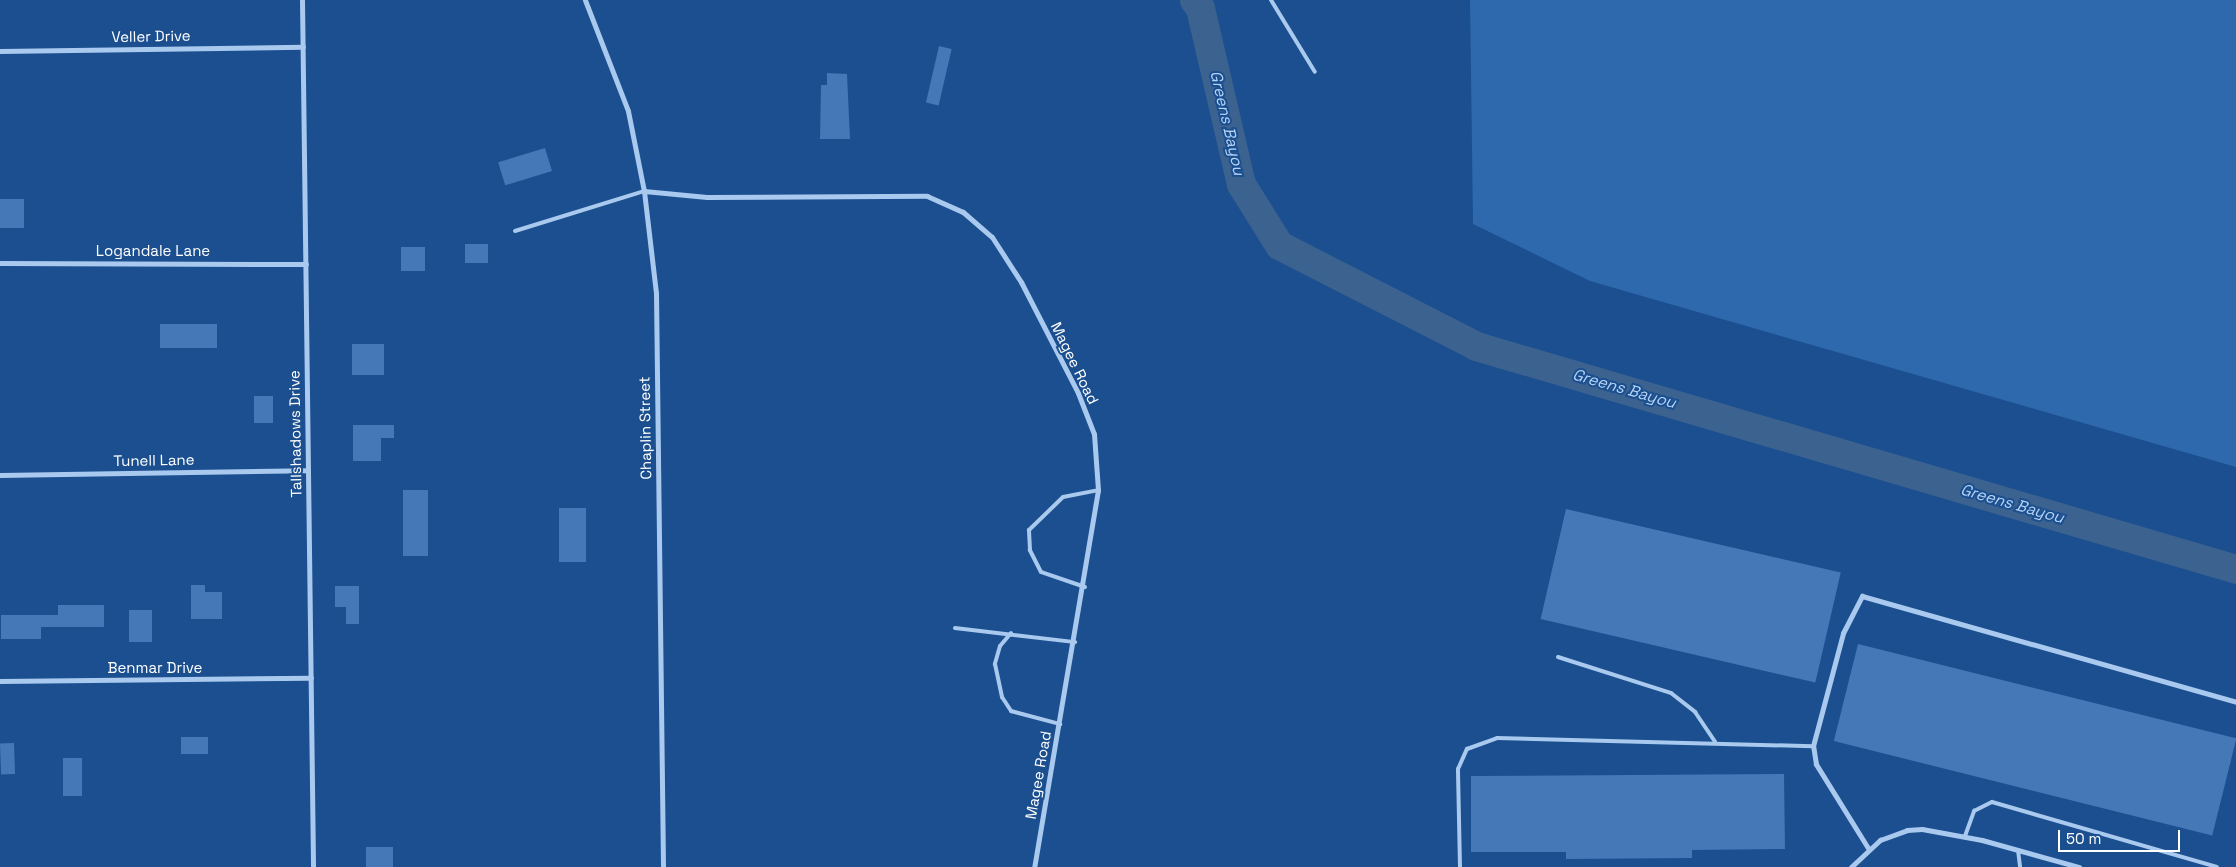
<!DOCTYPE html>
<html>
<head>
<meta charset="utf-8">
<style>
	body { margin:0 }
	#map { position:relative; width:2236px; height:867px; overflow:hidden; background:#1b4f8f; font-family:"Space Grotesk",sans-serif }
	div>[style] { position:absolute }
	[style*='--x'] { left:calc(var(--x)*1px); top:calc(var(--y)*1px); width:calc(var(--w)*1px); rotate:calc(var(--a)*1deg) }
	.green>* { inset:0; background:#2e69ad }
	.river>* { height:29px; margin:-14.5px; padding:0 14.5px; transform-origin:14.5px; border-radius:14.5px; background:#3c6290 }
	.building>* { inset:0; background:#4478b7; transform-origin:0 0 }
	.service>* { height:4px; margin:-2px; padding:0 2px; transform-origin:2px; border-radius:2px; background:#a9c9ee }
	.minor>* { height:5px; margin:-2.5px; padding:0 2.5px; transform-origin:2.5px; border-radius:2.5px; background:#a9c9ee }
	span { translate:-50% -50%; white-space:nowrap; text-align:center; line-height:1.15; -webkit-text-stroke:4px #1b4f8f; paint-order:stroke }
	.street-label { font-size:15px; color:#fff }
	.water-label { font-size:16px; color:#b5d3f5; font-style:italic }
	.scale { position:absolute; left:2058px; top:830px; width:122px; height:22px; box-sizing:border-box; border:2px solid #fff; border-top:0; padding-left:6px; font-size:15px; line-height:18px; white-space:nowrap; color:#fff; -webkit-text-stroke:4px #1b4f8f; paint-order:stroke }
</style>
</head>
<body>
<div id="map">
	<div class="green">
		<i style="clip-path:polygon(1470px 0,2236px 0,2236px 467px,1590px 281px,1473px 224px)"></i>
	</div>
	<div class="river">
		<i style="--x:1194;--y:0;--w:10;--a:53"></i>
		<i style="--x:1200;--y:8;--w:181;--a:76.9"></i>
		<i style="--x:1241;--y:184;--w:72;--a:58.1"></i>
		<i style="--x:1279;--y:245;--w:221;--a:27.1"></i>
		<i style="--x:1476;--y:346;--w:792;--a:16.35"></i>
	</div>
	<div class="building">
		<i style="left:939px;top:46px;width:13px;height:58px;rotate:13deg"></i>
		<i style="clip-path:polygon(827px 73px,847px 74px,850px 139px,820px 139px,821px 85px,827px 85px)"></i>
		<i style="left:545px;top:148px;width:24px;height:49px;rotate:73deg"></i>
		<i style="left:0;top:199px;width:24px;height:29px"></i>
		<i style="left:465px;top:244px;width:23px;height:19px"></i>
		<i style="left:401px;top:247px;width:24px;height:24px"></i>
		<i style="left:160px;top:324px;width:57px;height:24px"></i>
		<i style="left:352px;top:344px;width:32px;height:31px"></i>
		<i style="left:254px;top:396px;width:19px;height:27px"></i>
		<i style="clip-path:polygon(353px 425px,394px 425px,394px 438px,381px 438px,381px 461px,353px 461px)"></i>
		<i style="left:403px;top:490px;width:25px;height:66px"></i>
		<i style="left:559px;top:508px;width:27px;height:54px"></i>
		<i style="left:1566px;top:509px;width:282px;height:113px;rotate:13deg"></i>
		<i style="clip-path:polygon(191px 585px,205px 585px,205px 592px,222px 592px,222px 619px,191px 619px)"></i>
		<i style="clip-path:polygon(335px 586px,359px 586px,359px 624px,346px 624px,346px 607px,335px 607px)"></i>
		<i style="clip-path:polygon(58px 605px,104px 605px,104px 627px,41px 627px,41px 639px,1px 639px,1px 615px,58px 615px)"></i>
		<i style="left:129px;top:610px;width:23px;height:32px"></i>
		<i style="left:1858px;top:644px;width:390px;height:100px;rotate:14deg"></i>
		<i style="left:181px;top:737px;width:27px;height:17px"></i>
		<i style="left:14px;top:743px;width:31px;height:14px;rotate:88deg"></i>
		<i style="left:63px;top:758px;width:19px;height:38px"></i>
		<i style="clip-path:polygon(1784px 774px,1785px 849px,1692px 850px,1692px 858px,1566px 859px,1566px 852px,1471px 852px,1471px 776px)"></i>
		<i style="left:366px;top:847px;width:27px;height:20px"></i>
	</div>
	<div class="service">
		<i style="--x:1271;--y:0;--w:84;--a:58.6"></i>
		<i style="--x:515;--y:231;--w:135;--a:-17.2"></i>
		<i style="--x:1085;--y:587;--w:46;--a:-161.2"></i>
		<i style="--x:1041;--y:572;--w:25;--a:-117"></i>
		<i style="--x:1030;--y:550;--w:20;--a:-93"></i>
		<i style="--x:1029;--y:530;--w:47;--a:-44.1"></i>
		<i style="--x:1063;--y:497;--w:36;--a:-11"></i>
		<i style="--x:955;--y:628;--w:121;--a:6.7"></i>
		<i style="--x:1011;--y:633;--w:17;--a:130"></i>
		<i style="--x:1000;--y:646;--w:19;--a:106"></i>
		<i style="--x:995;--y:664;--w:34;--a:78"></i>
		<i style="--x:1002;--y:697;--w:17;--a:57"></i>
		<i style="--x:1011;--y:711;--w:51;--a:14.9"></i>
		<i style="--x:1558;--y:657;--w:119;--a:17.7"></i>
		<i style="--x:1671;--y:693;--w:31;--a:38"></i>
		<i style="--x:1695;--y:712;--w:36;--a:56"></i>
		<i style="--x:1965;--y:836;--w:27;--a:-70"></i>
		<i style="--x:1974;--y:811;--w:20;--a:-27"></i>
		<i style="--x:1992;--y:802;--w:234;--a:16.1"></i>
		<i style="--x:2018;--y:850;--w:17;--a:83"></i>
		<i style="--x:1460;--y:867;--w:98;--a:-91.2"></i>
		<i style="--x:1458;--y:769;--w:22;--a:-66"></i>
		<i style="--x:1467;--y:749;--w:32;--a:-20"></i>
		<i style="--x:1497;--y:738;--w:316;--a:1.5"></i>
	</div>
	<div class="minor">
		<i style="--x:302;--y:0;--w:867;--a:89.27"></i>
		<i style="--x:585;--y:0;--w:119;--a:68.8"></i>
		<i style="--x:628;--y:111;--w:82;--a:78.7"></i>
		<i style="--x:644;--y:191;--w:103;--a:83.3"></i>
		<i style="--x:656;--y:293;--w:574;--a:89.3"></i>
		<i style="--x:0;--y:51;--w:303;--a:-0.8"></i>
		<i style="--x:644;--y:191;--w:63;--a:5.4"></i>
		<i style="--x:707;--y:197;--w:220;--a:-0.3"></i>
		<i style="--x:927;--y:196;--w:39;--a:24"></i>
		<i style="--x:963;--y:212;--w:38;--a:41"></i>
		<i style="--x:992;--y:237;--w:54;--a:57.2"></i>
		<i style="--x:1021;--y:282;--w:125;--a:62.8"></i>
		<i style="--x:1078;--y:393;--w:44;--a:68.7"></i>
		<i style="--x:1094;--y:434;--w:56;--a:85.9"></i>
		<i style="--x:1098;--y:490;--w:382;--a:99.6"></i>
		<i style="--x:0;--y:263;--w:306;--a:0.2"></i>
		<i style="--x:0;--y:475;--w:308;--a:-0.9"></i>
		<i style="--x:0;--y:681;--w:311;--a:-0.6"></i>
		<i style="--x:1868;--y:848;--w:99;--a:-121.8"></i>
		<i style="--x:1816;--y:764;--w:18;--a:-99"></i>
		<i style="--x:1813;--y:746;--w:117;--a:-75.1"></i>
		<i style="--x:1843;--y:633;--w:42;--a:-62.8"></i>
		<i style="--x:1862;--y:596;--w:389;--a:15.8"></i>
		<i style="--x:1851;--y:867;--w:40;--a:-43"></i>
		<i style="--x:1880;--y:840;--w:29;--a:-20"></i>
		<i style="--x:1907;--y:830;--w:15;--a:-4"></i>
		<i style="--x:1922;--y:829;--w:61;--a:10.4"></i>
		<i style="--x:1982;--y:840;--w:101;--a:15.6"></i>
	</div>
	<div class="street-label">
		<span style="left:151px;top:36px;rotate:-1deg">Veller Drive</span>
		<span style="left:153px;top:251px">Logandale Lane</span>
		<span style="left:1075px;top:363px;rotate:64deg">Magee Road</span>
		<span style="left:645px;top:428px;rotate:-91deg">Chaplin Street</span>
		<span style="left:295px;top:434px;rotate:-91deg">Tallshadows Drive</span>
		<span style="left:154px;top:460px;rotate:-1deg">Tunell Lane</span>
		<span style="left:155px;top:668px">Benmar Drive</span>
		<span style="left:1038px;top:775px;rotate:-80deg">Magee Road</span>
	</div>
	<div class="water-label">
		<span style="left:1227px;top:123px;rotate:77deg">Greens Bayou</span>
		<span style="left:1624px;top:389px;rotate:16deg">Greens Bayou</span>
		<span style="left:2012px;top:504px;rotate:16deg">Greens Bayou</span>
	</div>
	<div class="scale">50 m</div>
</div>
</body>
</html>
